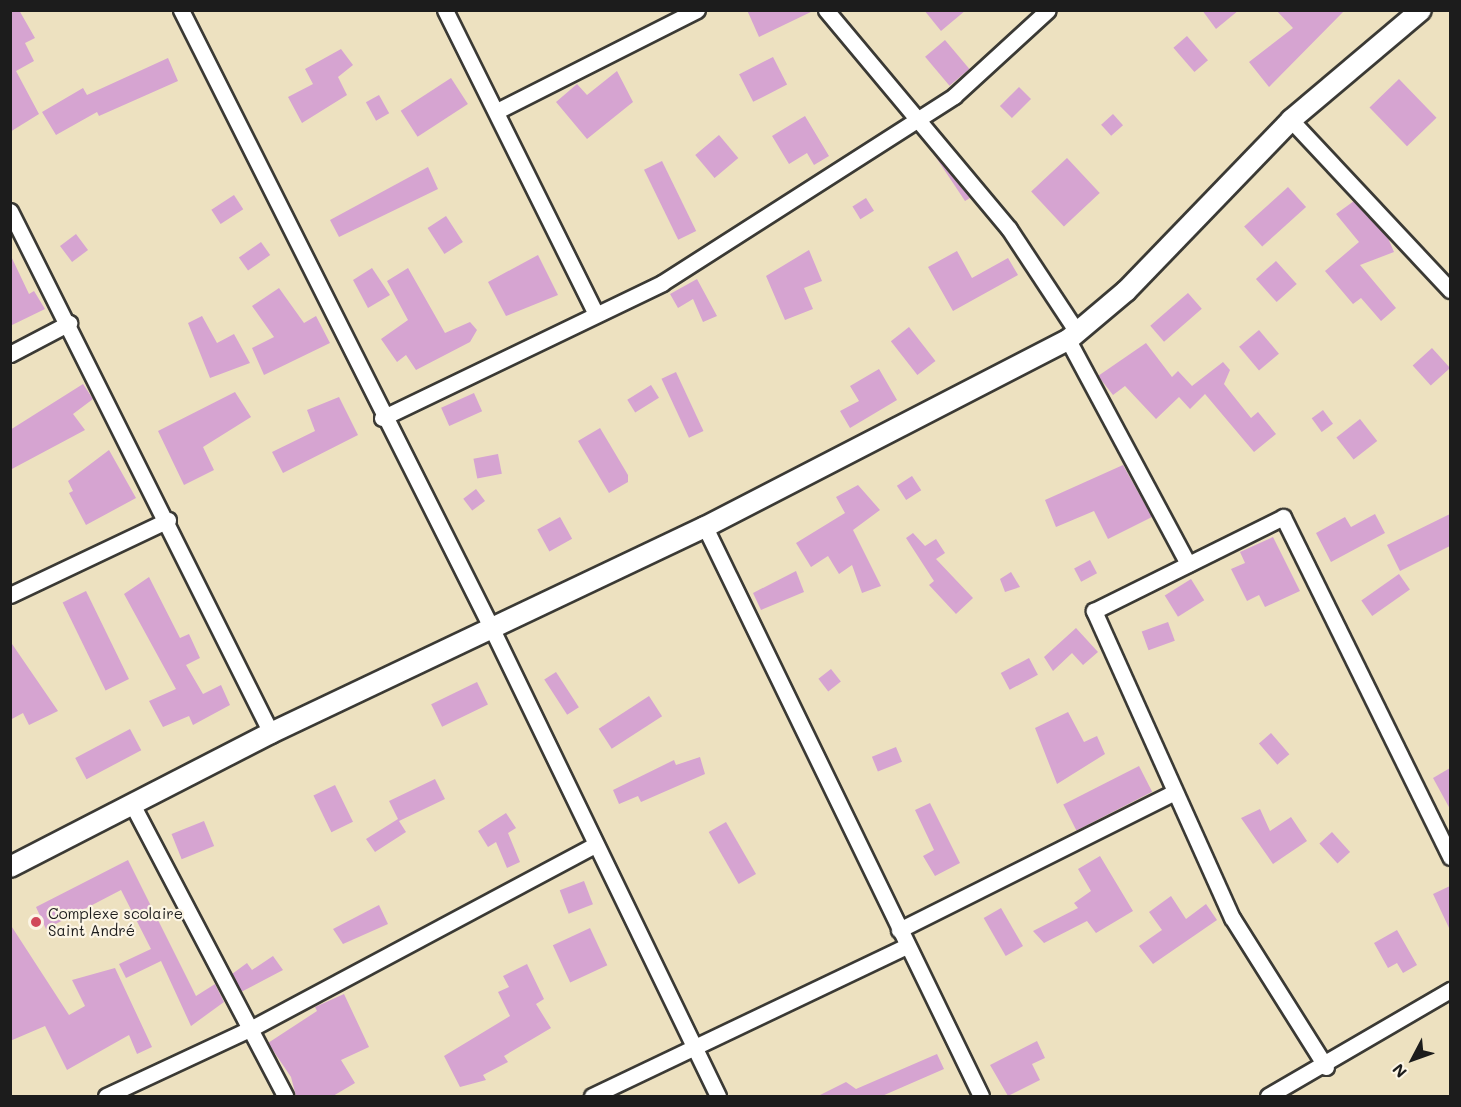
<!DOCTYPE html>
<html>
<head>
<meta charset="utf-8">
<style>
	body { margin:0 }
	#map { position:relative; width:1461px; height:1107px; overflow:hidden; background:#ede1c0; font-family:Mali,sans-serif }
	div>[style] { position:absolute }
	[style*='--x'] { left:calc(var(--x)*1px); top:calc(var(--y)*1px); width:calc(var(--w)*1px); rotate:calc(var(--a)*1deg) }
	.building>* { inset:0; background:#d6a4d1; transform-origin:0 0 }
	.roads { filter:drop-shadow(2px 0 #3b3a35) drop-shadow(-2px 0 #3b3a35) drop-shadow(0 2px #3b3a35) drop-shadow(0 -2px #3b3a35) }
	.minor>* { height:15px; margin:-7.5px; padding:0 7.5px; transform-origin:7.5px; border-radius:7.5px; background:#fff }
	.tertiary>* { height:20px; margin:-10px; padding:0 10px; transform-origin:10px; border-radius:10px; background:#fff }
	.dots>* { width:16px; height:16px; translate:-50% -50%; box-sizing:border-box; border:3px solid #fcf5e5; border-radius:50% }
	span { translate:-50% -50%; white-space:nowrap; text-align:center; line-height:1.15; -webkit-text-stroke:4.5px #fcf5e5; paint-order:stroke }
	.poi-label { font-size:15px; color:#1c1c1c }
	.left { translate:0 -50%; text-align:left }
	.frame { position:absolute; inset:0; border:12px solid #1c1c1c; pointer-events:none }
	.north { position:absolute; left:1383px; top:1029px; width:60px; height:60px; -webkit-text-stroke:4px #fcf5e5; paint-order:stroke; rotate:229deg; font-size:16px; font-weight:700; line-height:24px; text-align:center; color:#1c1c1c }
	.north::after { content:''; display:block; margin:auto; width:21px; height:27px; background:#1c1c1c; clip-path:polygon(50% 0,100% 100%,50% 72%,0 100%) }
</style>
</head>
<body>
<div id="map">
	<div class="building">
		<i style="clip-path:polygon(10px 10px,19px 10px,35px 38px,25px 43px,34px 61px,16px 71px,39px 114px,10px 132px)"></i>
		<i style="clip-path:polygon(747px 10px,815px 10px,759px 37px)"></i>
		<i style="clip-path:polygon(924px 10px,966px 10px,941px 31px)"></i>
		<i style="clip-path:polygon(1202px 10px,1239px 10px,1216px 29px)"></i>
		<i style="clip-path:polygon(1276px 10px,1345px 10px,1269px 87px,1249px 62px,1293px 28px)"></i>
		<i style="left:1187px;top:36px;width:32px;height:18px;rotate:49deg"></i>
		<i style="left:945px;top:40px;width:38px;height:26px;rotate:50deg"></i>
		<i style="clip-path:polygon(341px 49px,353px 65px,338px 77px,347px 95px,302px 123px,288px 97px,313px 84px,305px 69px)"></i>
		<i style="left:773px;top:57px;width:31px;height:38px;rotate:63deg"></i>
		<i style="clip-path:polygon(168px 58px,178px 81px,99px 116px,97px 112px,56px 135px,42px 112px,83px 88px,87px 95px)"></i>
		<i style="clip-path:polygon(617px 71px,633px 102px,587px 139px,556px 102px,577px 84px,587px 95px)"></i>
		<i style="left:451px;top:78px;width:31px;height:60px;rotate:57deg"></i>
		<i style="left:1399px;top:79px;width:54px;height:41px;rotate:46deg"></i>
		<i style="left:1019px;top:87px;width:17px;height:27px;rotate:45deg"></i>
		<i style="left:379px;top:95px;width:21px;height:15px;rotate:61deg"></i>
		<i style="left:1113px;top:114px;width:15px;height:16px;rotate:48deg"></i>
		<i style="clip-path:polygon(805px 116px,829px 156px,814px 165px,807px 153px,789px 164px,772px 136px)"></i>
		<i style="left:719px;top:135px;width:30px;height:31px;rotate:50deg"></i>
		<i style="clip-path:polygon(933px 153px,970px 198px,965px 201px)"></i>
		<i style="left:1067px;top:158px;width:48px;height:49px;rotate:47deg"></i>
		<i style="left:662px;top:161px;width:78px;height:20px;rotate:64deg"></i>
		<i style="clip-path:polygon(428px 167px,438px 189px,339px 237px,330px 220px)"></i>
		<i style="left:1288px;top:187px;width:27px;height:59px;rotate:48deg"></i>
		<i style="left:234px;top:195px;width:17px;height:27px;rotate:57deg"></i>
		<i style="left:866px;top:198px;width:15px;height:16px;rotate:58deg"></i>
		<i style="clip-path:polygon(1354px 201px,1388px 238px,1394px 252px,1360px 265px,1396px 308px,1381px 321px,1361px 298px,1353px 304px,1325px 271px,1359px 242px,1336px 214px)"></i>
		<i style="left:446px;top:216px;width:31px;height:22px;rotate:57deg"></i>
		<i style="left:76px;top:234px;width:20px;height:20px;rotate:53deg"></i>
		<i style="left:261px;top:242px;width:16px;height:27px;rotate:55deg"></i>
		<i style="clip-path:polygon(809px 250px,822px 281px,804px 288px,813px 309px,785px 320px,766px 276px)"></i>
		<i style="clip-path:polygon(957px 251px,972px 278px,1008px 258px,1018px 275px,953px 311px,928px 267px)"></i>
		<i style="clip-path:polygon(10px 254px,29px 294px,34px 291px,45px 309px,10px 326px)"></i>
		<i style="clip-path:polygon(538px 255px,558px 295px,506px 316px,488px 282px)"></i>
		<i style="left:1276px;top:261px;width:31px;height:27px;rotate:48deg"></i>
		<i style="clip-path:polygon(372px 268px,390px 295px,368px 308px,353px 280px)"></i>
		<i style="clip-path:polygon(408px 268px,445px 333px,470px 322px,477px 330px,470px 342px,416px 370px,406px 355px,397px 362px,381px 339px,408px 320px,387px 281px)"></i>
		<i style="clip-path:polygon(697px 279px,717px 316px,703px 322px,693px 299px,678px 308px,670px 294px)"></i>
		<i style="clip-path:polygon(279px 288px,304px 323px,316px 316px,330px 343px,264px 375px,252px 348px,274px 337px,252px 306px)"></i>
		<i style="left:1188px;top:293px;width:21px;height:50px;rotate:49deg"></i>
		<i style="clip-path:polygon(202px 316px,217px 343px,234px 334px,250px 363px,210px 378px,188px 323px)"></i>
		<i style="left:909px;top:327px;width:43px;height:23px;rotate:52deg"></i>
		<i style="left:1259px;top:330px;width:31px;height:26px;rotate:50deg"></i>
		<i style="clip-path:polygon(1146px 343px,1172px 377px,1178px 371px,1192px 386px,1223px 362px,1230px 370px,1224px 384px,1251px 418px,1258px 412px,1276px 434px,1254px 452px,1205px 394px,1190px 409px,1179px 397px,1156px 419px,1125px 386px,1113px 395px,1098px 376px)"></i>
		<i style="left:1432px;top:348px;width:27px;height:26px;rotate:48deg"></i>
		<i style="clip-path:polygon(879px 369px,897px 400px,850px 428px,840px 411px,859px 401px,850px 386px)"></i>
		<i style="left:676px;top:372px;width:65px;height:16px;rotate:65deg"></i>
		<i style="clip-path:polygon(83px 384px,93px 399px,73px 414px,85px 430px,10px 470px,10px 430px)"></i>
		<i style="left:651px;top:385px;width:15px;height:28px;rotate:58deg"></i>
		<i style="clip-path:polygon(235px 392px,251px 417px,203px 447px,214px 470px,184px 485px,158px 431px)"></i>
		<i style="left:474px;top:393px;width:20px;height:36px;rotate:66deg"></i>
		<i style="clip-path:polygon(339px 397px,358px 435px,283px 473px,272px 452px,315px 431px,307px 410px)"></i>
		<i style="left:1323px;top:410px;width:17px;height:14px;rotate:54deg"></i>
		<i style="left:1360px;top:419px;width:28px;height:30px;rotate:52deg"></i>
		<i style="clip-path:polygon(600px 428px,628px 475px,628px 482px,609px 493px,578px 441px)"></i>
		<i style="clip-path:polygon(109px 450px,136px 498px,86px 525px,69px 493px,73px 491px,68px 481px)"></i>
		<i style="left:498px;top:454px;width:20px;height:25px;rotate:79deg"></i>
		<i style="clip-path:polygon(1123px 465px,1152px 517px,1108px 539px,1094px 511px,1056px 527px,1045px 500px)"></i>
		<i style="left:912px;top:476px;width:17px;height:18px;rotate:57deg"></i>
		<i style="clip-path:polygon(858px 485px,880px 510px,853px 530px,881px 586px,862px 593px,852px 565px,839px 574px,828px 556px,811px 567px,796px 543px,845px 513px,836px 497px)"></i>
		<i style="left:476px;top:489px;width:15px;height:16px;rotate:53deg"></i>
		<i style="clip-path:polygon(1375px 514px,1385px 533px,1331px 562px,1316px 533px,1345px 517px,1351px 527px)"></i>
		<i style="clip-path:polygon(1450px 514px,1450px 546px,1400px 571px,1387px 545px)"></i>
		<i style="left:560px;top:517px;width:25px;height:26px;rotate:61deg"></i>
		<i style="clip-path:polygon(913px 533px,925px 546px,936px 539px,945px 553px,936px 559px,973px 598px,956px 614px,929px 585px,934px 581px,906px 538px)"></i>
		<i style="clip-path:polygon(1273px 537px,1300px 591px,1265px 607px,1259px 595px,1247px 601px,1231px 569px,1245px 563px,1240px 552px)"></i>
		<i style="left:1090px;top:560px;width:15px;height:18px;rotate:62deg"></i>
		<i style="clip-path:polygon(796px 571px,804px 592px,761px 610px,753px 593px)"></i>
		<i style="clip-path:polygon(1011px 572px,1020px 587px,1005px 592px,1000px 579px)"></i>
		<i style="left:1399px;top:574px;width:19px;height:46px;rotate:55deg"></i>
		<i style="clip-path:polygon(149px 577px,180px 638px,189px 634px,200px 658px,186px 665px,203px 694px,221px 685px,230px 705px,193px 725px,189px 716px,163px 727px,149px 701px,176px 689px,124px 594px)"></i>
		<i style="left:1191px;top:579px;width:25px;height:31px;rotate:58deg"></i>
		<i style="left:86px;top:591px;width:98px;height:26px;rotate:64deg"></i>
		<i style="left:1168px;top:622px;width:20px;height:28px;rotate:70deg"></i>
		<i style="clip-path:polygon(1076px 628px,1098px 652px,1083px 665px,1072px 653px,1053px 671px,1044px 657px)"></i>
		<i style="clip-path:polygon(10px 641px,58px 711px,29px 725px,23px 713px,10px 720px)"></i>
		<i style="left:1029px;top:658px;width:19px;height:32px;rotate:62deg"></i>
		<i style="left:831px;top:669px;width:16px;height:16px;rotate:52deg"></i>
		<i style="left:556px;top:672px;width:42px;height:14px;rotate:57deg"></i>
		<i style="left:477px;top:682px;width:25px;height:51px;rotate:64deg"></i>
		<i style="left:649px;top:696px;width:24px;height:60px;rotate:57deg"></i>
		<i style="clip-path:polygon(1068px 712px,1084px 742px,1097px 736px,1105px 754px,1057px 784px,1035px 728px)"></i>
		<i style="left:130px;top:729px;width:24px;height:62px;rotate:62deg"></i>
		<i style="left:1271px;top:733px;width:28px;height:16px;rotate:49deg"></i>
		<i style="left:896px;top:747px;width:16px;height:26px;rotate:68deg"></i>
		<i style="clip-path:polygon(700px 757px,705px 774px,641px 802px,638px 796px,619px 804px,613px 790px,674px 760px,676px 765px)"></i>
		<i style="left:1139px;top:766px;width:29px;height:85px;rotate:63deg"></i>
		<i style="clip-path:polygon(1450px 768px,1450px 809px,1433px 778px)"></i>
		<i style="clip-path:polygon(435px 779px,445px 799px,399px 821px,406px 832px,375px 852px,366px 839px,398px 819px,389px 801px)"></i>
		<i style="left:335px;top:785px;width:41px;height:24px;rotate:64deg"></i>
		<i style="clip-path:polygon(930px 803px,960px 863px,935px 876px,923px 856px,934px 850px,915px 810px)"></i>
		<i style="clip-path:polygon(1260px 809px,1270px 831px,1291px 817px,1307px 841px,1273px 864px,1241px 818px)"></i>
		<i style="clip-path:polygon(506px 813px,516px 828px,508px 833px,520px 862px,507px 868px,496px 842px,488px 847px,478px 831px)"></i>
		<i style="left:204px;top:821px;width:27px;height:35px;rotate:68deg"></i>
		<i style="left:726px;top:822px;width:60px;height:20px;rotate:60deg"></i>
		<i style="left:1332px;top:832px;width:27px;height:17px;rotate:48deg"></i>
		<i style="clip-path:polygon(1100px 856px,1133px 911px,1096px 933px,1087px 921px,1044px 943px,1033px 931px,1078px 908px,1074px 903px,1091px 891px,1078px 869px)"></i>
		<i style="clip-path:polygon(128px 860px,196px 996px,215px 984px,224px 1002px,191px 1026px,161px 961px,126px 978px,119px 964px,151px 949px,121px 890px,46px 929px,36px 907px)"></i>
		<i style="left:584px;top:881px;width:25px;height:26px;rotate:69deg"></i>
		<i style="clip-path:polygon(1450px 886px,1450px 930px,1433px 894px)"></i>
		<i style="clip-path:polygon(1171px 896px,1186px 919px,1206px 904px,1217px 920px,1153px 964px,1139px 946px,1162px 930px,1149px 912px)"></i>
		<i style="clip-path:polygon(379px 905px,388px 924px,343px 944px,333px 929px)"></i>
		<i style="left:1001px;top:908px;width:44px;height:20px;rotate:60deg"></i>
		<i style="clip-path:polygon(10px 924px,69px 1015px,85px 1006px,72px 980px,115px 968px,152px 1047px,137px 1054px,129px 1035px,67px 1070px,45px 1026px,10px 1041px)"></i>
		<i style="left:590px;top:928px;width:41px;height:41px;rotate:65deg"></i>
		<i style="clip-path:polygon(1397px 930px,1417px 965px,1403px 973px,1397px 963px,1388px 968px,1374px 943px)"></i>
		<i style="clip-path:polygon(273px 956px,283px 970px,241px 992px,232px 974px,247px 963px,252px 970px)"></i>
		<i style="clip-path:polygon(527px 964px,544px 999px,536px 1004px,551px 1028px,504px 1056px,508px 1062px,483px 1075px,486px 1080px,460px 1087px,444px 1056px,510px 1016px,498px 992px,509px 987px,503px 976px)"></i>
		<i style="clip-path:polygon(344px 994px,369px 1047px,341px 1060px,355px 1083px,333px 1096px,296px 1096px,291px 1077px,268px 1043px,317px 1011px,315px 1007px)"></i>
		<i style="clip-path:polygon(1037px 1041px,1045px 1058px,1032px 1064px,1040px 1080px,1008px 1096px,990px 1065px)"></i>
		<i style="clip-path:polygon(937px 1054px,944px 1069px,882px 1096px,818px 1096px,846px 1082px,856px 1089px)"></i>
	</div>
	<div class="roads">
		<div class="minor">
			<i style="--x:181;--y:10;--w:690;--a:63.32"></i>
			<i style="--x:491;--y:627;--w:521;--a:64.17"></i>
			<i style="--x:445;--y:10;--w:339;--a:63.6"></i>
			<i style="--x:826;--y:10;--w:285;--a:50.1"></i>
			<i style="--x:1009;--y:229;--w:120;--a:56.6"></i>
			<i style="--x:497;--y:111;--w:224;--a:-26.8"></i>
			<i style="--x:1291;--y:120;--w:233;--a:46.9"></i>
			<i style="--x:10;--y:211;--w:584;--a:63.43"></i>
			<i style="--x:1068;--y:340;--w:254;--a:61.8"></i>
			<i style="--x:10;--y:354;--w:67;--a:-27.7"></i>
			<i style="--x:382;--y:418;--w:311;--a:-25.7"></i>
			<i style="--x:662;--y:283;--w:347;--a:-32.6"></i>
			<i style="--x:954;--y:96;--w:127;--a:-42.5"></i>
			<i style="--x:705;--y:527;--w:632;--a:64.12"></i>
			<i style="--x:10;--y:595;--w:175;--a:-25.4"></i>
			<i style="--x:132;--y:804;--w:330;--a:62.3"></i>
			<i style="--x:899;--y:930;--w:308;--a:-26.6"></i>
			<i style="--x:1326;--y:1067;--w:176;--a:-122.2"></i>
			<i style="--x:1232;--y:918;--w:337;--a:-114.2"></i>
			<i style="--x:1094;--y:611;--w:211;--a:-26.4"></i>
			<i style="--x:1283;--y:517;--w:379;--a:63.8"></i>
			<i style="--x:106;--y:1096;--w:159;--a:-25"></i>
			<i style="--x:250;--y:1029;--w:391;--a:-28.1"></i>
			<i style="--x:592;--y:1096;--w:348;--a:-25.5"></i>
			<i style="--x:1268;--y:1096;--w:211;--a:-30.2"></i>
		</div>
		<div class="tertiary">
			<i style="--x:10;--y:867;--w:293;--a:-27.2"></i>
			<i style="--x:271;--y:733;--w:480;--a:-25.4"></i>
			<i style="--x:705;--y:527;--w:408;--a:-27.3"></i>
			<i style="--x:1068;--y:340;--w:76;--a:-40.2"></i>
			<i style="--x:1126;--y:291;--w:238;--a:-46"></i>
			<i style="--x:1291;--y:120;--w:170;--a:-40.2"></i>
		</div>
	</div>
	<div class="dots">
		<i style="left:36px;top:922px;background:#d1495b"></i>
	</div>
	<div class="poi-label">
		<span class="left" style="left:48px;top:922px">Complexe scolaire<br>Saint André</span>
	</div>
	<div class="frame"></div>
	<div class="north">N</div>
</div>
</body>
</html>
